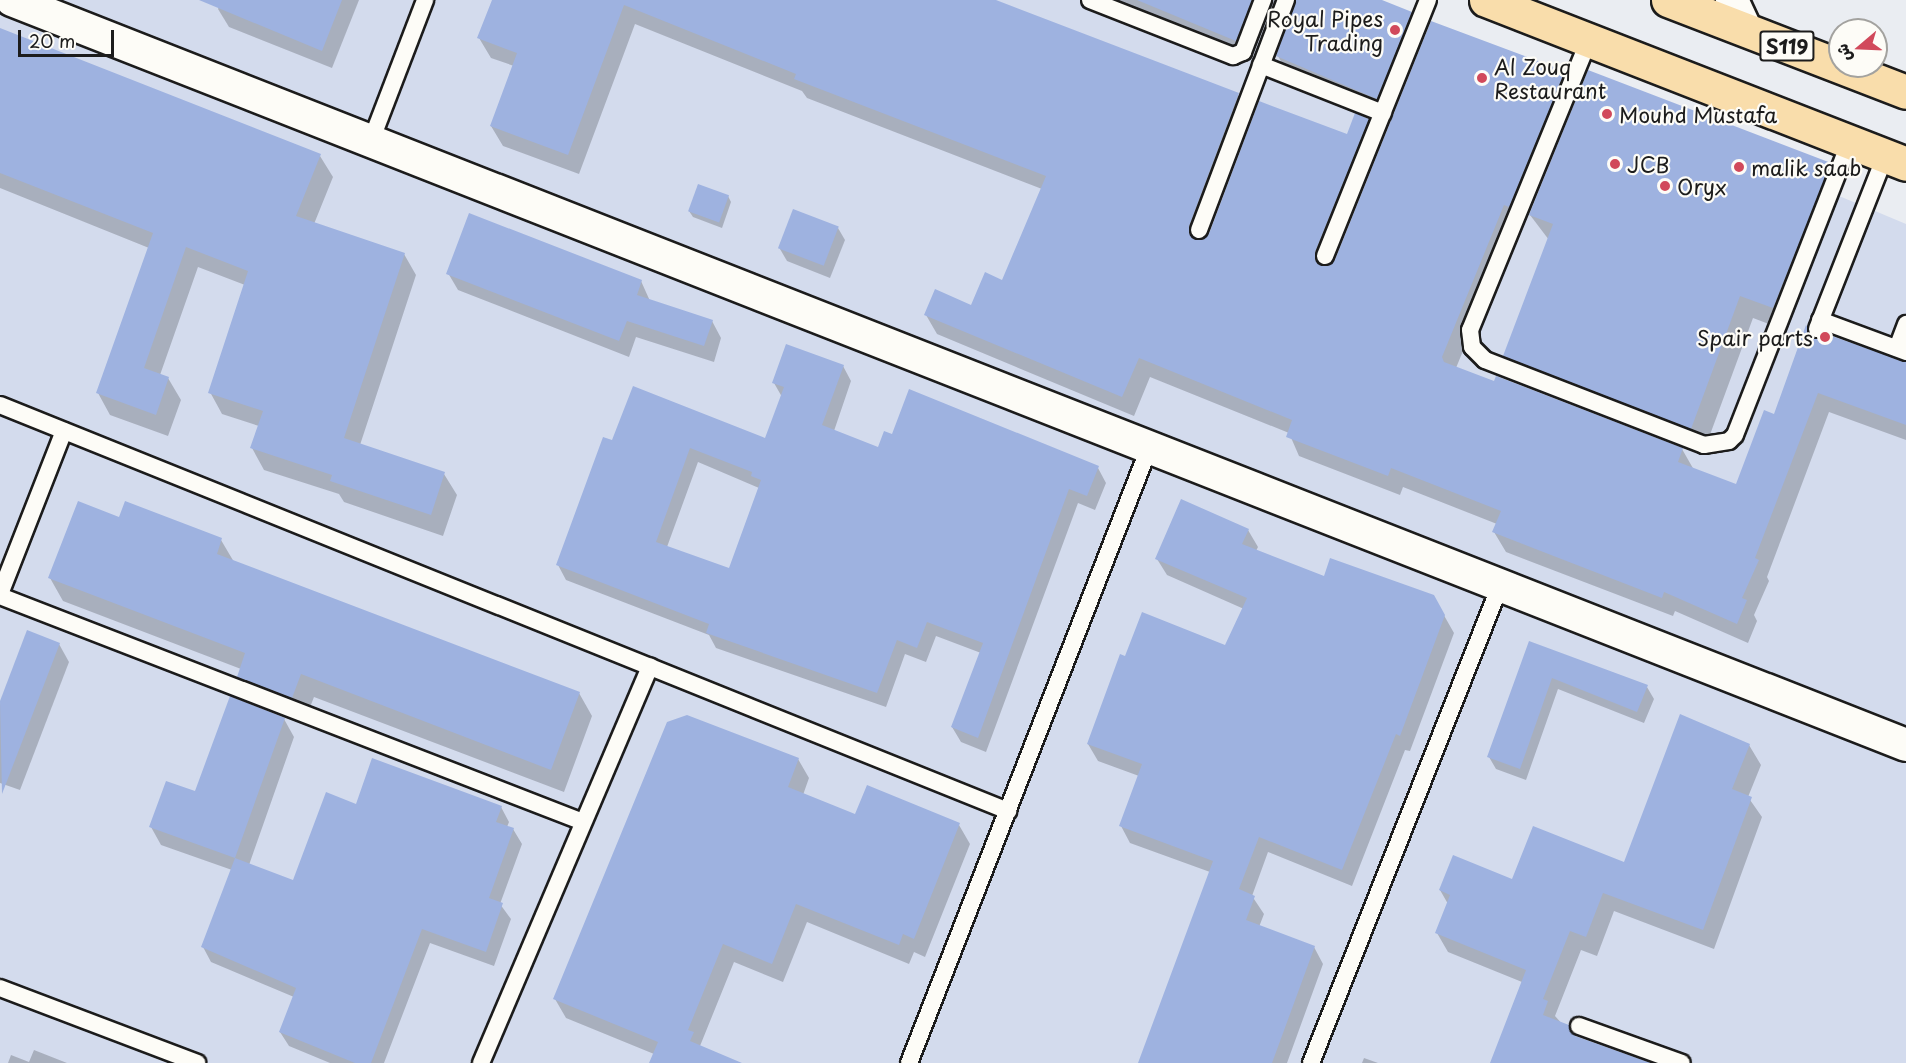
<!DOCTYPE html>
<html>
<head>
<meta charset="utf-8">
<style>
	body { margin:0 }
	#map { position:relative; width:1906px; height:1063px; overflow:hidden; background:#eaedf2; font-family:"Playpen Sans","Playpen Sans Arabic",sans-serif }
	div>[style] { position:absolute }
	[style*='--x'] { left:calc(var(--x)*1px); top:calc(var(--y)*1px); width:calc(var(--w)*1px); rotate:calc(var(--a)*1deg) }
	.built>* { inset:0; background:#d3dbed }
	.shadow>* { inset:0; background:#0003 }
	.building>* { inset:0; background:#9eb2e0; transform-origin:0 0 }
	.roads { filter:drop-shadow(2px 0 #1c1c1c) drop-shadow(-2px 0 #1c1c1c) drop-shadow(0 2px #1c1c1c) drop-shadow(0 -2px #1c1c1c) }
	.lane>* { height:16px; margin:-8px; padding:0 8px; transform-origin:8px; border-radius:8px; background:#fdfcf7 }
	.street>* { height:32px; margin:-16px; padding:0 16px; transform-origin:16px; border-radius:16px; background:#fdfcf7 }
	.primary>* { height:33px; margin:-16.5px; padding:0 16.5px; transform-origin:16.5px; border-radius:16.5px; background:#f9ddab }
	.dots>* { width:16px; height:16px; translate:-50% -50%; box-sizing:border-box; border:3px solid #fdfcf7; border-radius:50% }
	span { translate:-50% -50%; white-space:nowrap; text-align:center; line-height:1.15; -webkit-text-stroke:4.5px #fdfcf7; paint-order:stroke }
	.shield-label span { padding:2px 4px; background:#fdfcf7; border:2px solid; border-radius:4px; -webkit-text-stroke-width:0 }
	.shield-label { font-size:20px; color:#1c1c1c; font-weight:700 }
	.poi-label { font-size:21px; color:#1c1c1c }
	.right { translate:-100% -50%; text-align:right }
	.left { translate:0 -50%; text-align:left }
	.north { position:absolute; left:1828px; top:18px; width:60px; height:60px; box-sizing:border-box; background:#fdfcf7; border:2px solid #a3a29f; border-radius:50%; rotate:251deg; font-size:16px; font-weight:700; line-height:24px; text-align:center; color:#1c1c1c }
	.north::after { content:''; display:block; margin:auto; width:21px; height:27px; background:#d1495b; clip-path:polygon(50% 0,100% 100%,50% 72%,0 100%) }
	.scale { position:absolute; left:18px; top:30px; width:96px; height:27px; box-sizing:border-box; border:3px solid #1c1c1c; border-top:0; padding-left:8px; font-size:18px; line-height:21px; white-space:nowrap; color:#1c1c1c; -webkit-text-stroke:4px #fdfcf7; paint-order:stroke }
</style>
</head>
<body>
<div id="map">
	<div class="built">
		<i style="clip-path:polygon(0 0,1321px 0,1829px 199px,1832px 193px,1906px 224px,1906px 1063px,0 1063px)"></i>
	</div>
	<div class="shadow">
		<i style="clip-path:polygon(222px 0,359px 0,332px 68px,229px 27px,218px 9px)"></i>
		<i style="clip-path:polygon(494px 0,993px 0,1238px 95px,1250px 114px,1202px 242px,1368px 120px,1379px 140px,1329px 266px,1564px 72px,1575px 92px,1515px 224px,1456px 368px,1682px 449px,1694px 470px,1736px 486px,1814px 341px,1906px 364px,1906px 440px,1829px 412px,1767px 577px,1769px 581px,1754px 615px,1757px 621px,1748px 643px,1675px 611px,1673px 616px,1506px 552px,1494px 532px,1497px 524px,1403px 487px,1400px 495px,1299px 456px,1289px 433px,1150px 377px,1134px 416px,937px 334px,926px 315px,971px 307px,1003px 282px,1042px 189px,807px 98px,802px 91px,635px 24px,579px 174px,503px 146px,491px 126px,514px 66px,491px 58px,479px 38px)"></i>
		<i style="clip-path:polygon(1095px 0,1378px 0,1411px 13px,1422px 33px,1388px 118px,1289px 76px,1278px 56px,1294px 13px,1287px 15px,1268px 66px,1258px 48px,1271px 13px,1264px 15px,1247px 60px)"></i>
		<i style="clip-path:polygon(0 30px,320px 156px,333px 177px,314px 224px,404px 254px,416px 275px,360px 445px,444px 474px,457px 495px,443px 536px,344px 502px,339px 494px,264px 470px,252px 448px,259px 426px,222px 414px,210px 392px,245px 285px,198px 267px,160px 375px,168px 378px,181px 400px,168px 436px,110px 415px,98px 393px,149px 248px,0 188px)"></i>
		<i style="clip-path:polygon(1830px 164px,1843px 187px,1787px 331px,1753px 318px,1704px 451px,1518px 379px,1505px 356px,1549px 240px,1530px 215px)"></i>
		<i style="clip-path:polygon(728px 196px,731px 202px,722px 228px,693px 217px,689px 211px)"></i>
		<i style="clip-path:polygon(838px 228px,845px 240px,830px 278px,787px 261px,780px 249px)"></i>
		<i style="clip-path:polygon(448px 273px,641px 281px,650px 301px,712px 321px,721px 338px,714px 362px,636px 337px,629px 357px,458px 290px)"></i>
		<i style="clip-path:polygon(evenodd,843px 366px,851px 381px,834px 431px,879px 449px,1098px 468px,1106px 483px,1095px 510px,1078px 503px,986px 752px,961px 742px,952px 727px,981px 653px,936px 636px,926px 662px,905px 654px,886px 707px,716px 648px,709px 635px,566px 580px,558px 565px,613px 442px,766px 440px,782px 397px,774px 383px,843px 366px,698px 462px,759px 488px,730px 570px,667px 547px,698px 462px)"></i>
		<i style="clip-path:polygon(120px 519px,221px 540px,234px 562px,579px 693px,592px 716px,564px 792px,314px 697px,305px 720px,252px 700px,238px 676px,241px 669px,63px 601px,50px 578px)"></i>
		<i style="clip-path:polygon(1248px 530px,1258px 547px,1256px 551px,1325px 577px,1433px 596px,1454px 633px,1410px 751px,1405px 750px,1352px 886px,1268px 852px,1252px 896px,1264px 914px,1259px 927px,1314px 947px,1323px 964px,1287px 1063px,1140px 1063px,1210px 872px,1130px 843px,1121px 826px,1139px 776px,1098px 761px,1088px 744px,1126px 658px,1226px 647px,1244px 609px,1167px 575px,1157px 559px)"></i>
		<i style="clip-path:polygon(28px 632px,59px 644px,69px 662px,20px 790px,0 783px,0 705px)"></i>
		<i style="clip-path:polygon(1530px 643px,1647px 687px,1654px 699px,1644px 723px,1558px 689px,1526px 780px,1496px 769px,1489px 757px)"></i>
		<i style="clip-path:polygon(284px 719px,294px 737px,249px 865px,294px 882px,356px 806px,501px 807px,509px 822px,507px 827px,513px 829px,522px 844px,500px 904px,511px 919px,494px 966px,430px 943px,384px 1063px,330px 1063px,289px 1046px,280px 1032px,294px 997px,211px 962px,203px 947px,232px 870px,161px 845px,151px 827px)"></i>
		<i style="clip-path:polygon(1749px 745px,1761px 765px,1748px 797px,1762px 817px,1714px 949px,1614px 911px,1597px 956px,1581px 950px,1555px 1016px,1574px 1037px,1650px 1063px,1491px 1063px,1522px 982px,1448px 952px,1437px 933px,1448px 904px,1440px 890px,1625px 864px)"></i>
		<i style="clip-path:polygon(798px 759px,809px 778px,803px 795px,855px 816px,959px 825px,970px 844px,925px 957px,914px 952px,909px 964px,807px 922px,783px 982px,734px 962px,700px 1046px,739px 1063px,651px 1063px,654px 1054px,566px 1018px,555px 999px)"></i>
		<i style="clip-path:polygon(34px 1050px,67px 1063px,8px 1063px,11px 1055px,29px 1062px)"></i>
		<i style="clip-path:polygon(1364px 1058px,1378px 1063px,1362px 1063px)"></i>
	</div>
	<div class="building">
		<i style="clip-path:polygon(199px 0,342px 0,322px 51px)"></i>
		<i style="clip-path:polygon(492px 0,996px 0,1239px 93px,1189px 226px,1191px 236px,1196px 240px,1209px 234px,1259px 101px,1347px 134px,1355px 113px,1369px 119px,1315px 252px,1316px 262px,1326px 266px,1335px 260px,1431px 21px,1565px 71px,1509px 207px,1504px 205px,1442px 357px,1444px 362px,1494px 381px,1496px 376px,1683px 448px,1678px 462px,1736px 484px,1764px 410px,1774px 414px,1806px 325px,1814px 339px,1826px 334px,1906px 362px,1906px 425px,1818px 393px,1755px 558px,1759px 560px,1742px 598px,1747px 600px,1737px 624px,1664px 592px,1662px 598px,1492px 532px,1501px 511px,1391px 468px,1388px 476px,1286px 437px,1292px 420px,1139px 358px,1122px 397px,924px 315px,935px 289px,971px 305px,985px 272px,1002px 280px,1046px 176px,794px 79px,796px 74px,624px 5px,568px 155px,490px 126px,517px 53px,477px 38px)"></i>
		<i style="clip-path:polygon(1137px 0,1252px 0,1236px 41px)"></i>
		<i style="clip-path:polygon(1296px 0,1382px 0,1412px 12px,1377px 99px,1276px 56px)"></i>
		<i style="clip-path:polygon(0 28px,321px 154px,296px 216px,405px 253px,344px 438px,445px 472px,431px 515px,330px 481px,332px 475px,250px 448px,263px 411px,208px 393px,248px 271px,186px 247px,144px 368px,169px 377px,156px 415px,96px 393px,153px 233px,0 173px)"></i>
		<i style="clip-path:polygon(1588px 70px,1831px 163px,1773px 308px,1740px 296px,1691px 429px,1503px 356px,1553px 224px,1529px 215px)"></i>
		<i style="left:698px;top:184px;width:33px;height:29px;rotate:20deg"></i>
		<i style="left:793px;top:209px;width:49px;height:42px;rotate:21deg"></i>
		<i style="clip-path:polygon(469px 213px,642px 280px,637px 295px,713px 320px,704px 346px,627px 321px,619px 341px,446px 274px)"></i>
		<i style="clip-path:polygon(evenodd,786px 344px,844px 365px,822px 425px,878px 447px,884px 431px,892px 434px,909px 389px,1099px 466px,1087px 496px,1069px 489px,978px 738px,951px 727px,983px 643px,927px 622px,917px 648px,897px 640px,877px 693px,706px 633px,709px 624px,556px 565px,603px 437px,612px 440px,633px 386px,765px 438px,784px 387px,772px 383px,786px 344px,690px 448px,752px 472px,751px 476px,761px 480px,729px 568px,656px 542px,690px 448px)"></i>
		<i style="clip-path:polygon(1181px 499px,1249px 529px,1242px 544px,1324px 576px,1330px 558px,1434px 595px,1445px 615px,1400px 736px,1396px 734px,1342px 870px,1259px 837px,1239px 889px,1255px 896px,1246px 920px,1315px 946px,1272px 1063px,1138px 1063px,1213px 861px,1119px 826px,1142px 764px,1087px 744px,1120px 654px,1125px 656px,1142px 612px,1225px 645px,1247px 598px,1155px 559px)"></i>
		<i style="clip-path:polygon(78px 501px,119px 517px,125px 501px,222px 538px,217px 554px,580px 692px,551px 770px,301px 674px,292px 698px,237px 677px,245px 653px,48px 578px)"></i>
		<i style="clip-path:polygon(27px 630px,60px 643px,2px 794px,0 701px)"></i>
		<i style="clip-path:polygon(1529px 641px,1648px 685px,1637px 712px,1552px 678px,1520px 769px,1487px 757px)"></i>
		<i style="clip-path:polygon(230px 696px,285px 718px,235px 858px,149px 827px,166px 781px,195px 791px)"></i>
		<i style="clip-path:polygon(1680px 714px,1750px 744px,1732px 789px,1752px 797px,1703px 930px,1603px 893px,1586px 937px,1570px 931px,1543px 999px,1548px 1001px,1543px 1015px,1569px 1025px,1575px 1036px,1651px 1063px,1490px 1063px,1526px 970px,1435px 933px,1450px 895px,1439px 890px,1453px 855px,1512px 879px,1533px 826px,1624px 862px)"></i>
		<i style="clip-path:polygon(687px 715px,799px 758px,788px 787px,855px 814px,867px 785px,960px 823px,914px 939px,903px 934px,899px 945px,796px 904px,772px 964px,723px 944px,688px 1030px,694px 1032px,690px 1041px,742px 1063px,649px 1063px,658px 1042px,553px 999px,667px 722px)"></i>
		<i style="clip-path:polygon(372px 758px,502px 806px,496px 822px,514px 828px,489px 898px,503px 903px,486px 952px,422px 929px,371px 1063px,355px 1063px,279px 1032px,296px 988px,201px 947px,235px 858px,293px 880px,326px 792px,356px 804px)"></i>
	</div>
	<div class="roads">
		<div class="lane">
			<i style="--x:1090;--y:0;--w:154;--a:21.4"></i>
			<i style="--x:1233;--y:56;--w:11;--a:-22"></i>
			<i style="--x:1243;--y:52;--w:56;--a:-69"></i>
			<i style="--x:1589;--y:40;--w:313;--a:112.3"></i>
			<i style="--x:1470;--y:330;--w:17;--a:83"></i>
			<i style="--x:1472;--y:347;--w:18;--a:45"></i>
			<i style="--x:1485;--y:360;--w:235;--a:21.2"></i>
			<i style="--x:1704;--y:445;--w:25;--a:-9"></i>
			<i style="--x:1729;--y:441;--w:8;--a:-45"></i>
			<i style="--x:1735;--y:435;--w:315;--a:-68.6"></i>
			<i style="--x:1261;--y:65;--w:131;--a:21.5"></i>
			<i style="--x:371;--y:141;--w:151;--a:-69"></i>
			<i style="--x:1199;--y:230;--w:246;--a:-69.3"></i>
			<i style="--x:1325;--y:256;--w:276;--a:-68.1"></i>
			<i style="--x:1820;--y:320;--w:92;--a:20.4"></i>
			<i style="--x:1817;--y:329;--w:186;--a:-68.5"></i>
			<i style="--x:1897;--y:348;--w:26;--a:-69"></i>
			<i style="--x:0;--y:405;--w:1087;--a:21.94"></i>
			<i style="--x:0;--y:594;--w:175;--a:-68.6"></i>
			<i style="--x:0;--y:596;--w:625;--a:21.19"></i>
			<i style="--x:0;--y:988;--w:211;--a:20.8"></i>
			<i style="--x:1579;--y:1026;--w:109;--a:19.8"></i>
			<i style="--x:481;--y:1063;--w:431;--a:-66.9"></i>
			<i style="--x:909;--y:1063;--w:660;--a:-68.68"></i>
			<i style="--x:1311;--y:1063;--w:513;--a:-68.39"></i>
		</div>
		<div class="street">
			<i style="--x:12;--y:0;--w:2035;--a:21.47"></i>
			<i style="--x:1732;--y:0;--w:33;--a:65"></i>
		</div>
		<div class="primary">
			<i style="--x:1486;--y:0;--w:451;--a:21.3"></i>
			<i style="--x:1668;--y:0;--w:255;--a:21.1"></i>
		</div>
	</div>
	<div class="dots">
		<i style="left:1395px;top:30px;background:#d1495b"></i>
		<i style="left:1482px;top:78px;background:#d1495b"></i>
		<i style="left:1607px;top:114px;background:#d1495b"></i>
		<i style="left:1615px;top:164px;background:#d1495b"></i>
		<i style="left:1739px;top:167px;background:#d1495b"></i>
		<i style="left:1665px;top:186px;background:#d1495b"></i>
		<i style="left:1825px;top:337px;background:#d1495b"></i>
	</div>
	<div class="shield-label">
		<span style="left:1787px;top:46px">S119</span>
	</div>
	<div class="poi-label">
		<span class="right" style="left:1383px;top:30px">Royal Pipes<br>Trading</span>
		<span class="left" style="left:1494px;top:78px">Al Zouq<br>Restaurant</span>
		<span class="left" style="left:1619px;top:114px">Mouhd Mustafa</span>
		<span class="left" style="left:1627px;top:164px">JCB</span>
		<span class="left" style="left:1751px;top:167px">malik saab</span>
		<span class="left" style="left:1677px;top:186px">Oryx</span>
		<span class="right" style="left:1813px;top:337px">Spair parts</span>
	</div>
	<div class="north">ش</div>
	<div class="scale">20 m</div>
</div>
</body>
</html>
